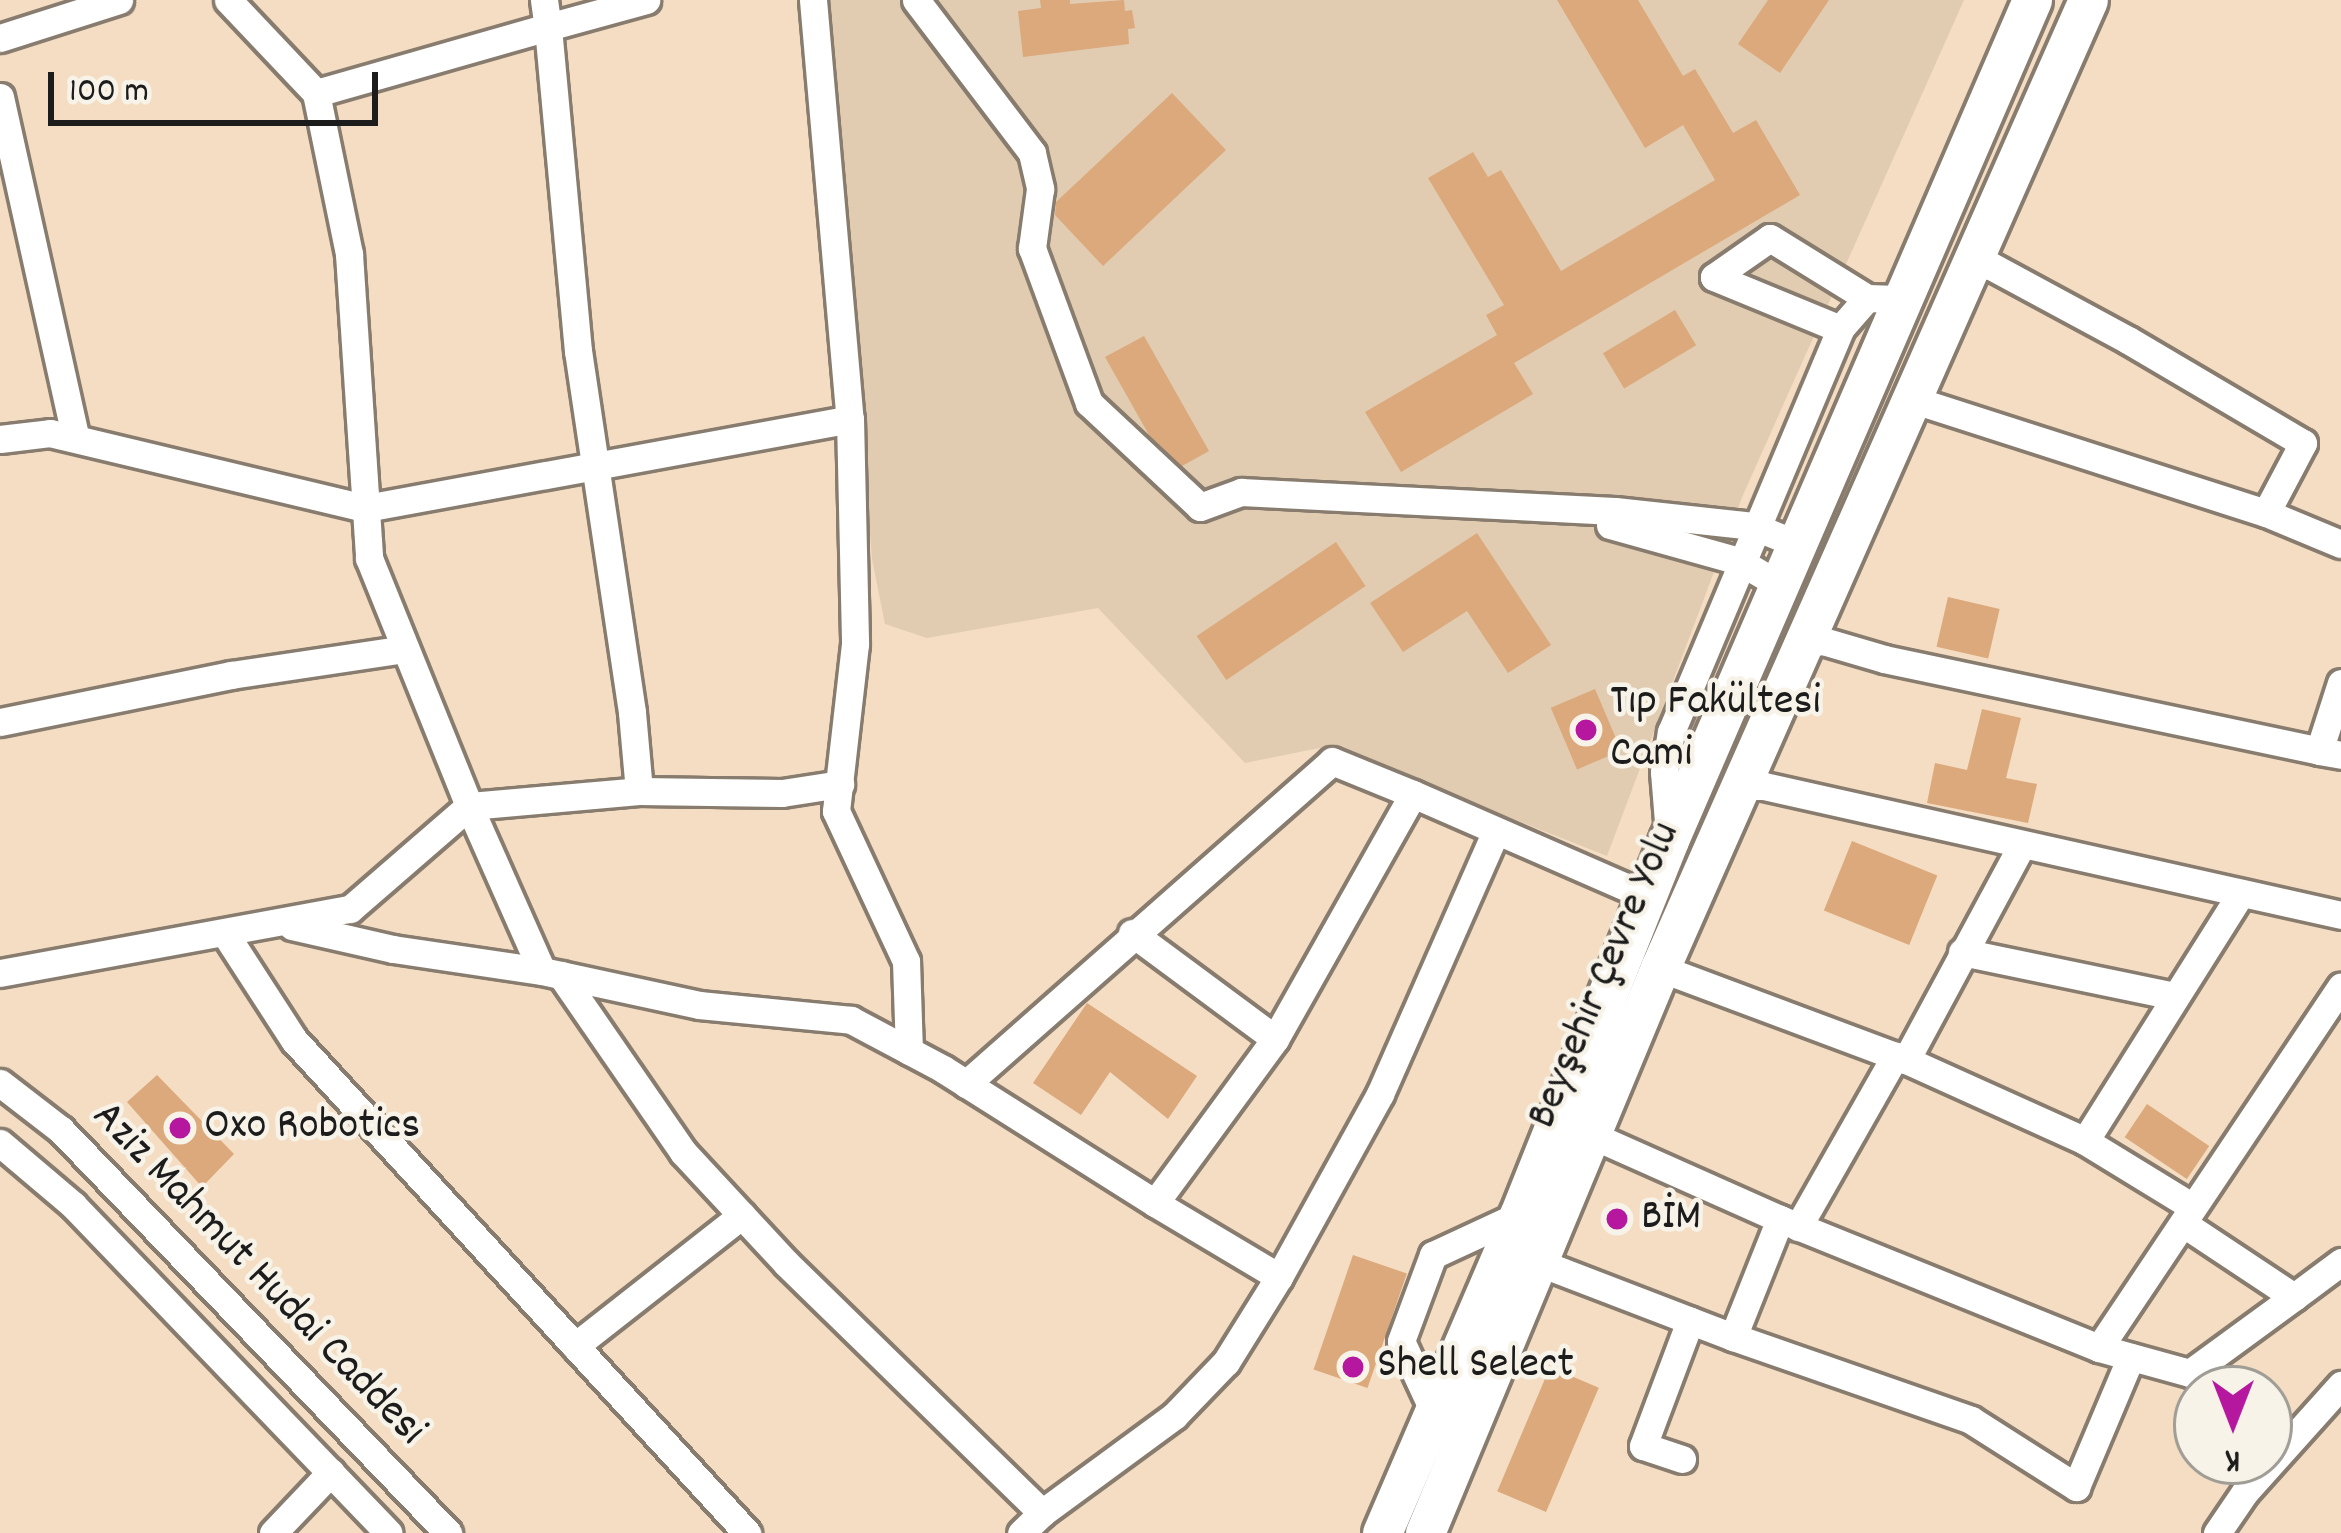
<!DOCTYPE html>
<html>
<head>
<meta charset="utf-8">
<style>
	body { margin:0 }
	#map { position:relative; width:2341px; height:1533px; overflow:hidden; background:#f4ddc2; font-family:Dekko,sans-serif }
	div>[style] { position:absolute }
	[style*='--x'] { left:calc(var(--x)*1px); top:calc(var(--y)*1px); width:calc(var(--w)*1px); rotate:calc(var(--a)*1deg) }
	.built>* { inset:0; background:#e1ccb1 }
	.building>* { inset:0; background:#dba97b; transform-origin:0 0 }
	.roads { filter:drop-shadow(3px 0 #887c6f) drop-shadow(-3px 0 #887c6f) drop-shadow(0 3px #887c6f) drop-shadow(0 -3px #887c6f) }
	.minor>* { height:27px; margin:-13.5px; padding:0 13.5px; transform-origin:13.5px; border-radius:13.5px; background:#fff }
	.highway>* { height:39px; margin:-19.5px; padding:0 19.5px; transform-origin:19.5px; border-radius:19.5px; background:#fff }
	.dots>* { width:33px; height:33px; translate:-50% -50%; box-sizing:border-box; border:6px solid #f7f3e8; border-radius:50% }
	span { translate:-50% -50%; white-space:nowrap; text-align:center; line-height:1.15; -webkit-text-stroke:9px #f7f3e8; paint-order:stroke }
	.poi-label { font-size:45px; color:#1c1c1c }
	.left { translate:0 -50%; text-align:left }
	.street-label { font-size:45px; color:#1c1c1c }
	.north { position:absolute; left:2173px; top:1365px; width:120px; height:120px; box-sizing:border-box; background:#f7f3e8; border:3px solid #9f9d96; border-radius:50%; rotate:180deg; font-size:33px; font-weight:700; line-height:48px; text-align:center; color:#1c1c1c }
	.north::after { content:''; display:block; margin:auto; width:42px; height:54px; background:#b5179e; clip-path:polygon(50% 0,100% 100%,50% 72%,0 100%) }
	.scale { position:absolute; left:48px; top:72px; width:330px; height:54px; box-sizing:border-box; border:6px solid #1c1c1c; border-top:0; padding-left:15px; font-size:36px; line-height:42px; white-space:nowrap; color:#1c1c1c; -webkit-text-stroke:9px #f7f3e8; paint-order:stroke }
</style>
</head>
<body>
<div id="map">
	<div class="built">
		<i style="clip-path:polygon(829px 0,1964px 0,1743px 495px,1607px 856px,1329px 746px,1245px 763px,1098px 608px,927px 638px,885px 624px,872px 559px)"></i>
	</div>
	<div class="building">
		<i style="clip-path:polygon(1040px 0,1070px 0,1070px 4px,1124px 0,1125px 11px,1132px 10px,1135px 28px,1128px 29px,1129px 44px,1023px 57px,1018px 11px,1041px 8px)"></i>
		<i style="clip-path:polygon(1557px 0,1638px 0,1683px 76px,1695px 69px,1733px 133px,1756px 120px,1800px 195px,1514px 363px,1533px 394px,1401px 472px,1365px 412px,1497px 335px,1486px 315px,1504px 305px,1428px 178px,1473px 152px,1488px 177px,1501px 170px,1561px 271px,1715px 180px,1683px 125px,1645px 148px)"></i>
		<i style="clip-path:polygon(1768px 0,1829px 0,1780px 73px,1738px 44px)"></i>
		<i style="clip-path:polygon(1172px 93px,1226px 150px,1103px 266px,1055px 215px,1056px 202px)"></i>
		<i style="left:1675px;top:310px;width:41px;height:84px;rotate:59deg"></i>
		<i style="clip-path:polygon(1144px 336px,1209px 451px,1182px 466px,1149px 435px,1105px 357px)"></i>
		<i style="clip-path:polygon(1477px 533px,1551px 645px,1508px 673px,1467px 611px,1403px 652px,1370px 603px)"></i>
		<i style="left:1336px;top:542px;width:53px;height:168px;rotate:56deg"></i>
		<i style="left:1948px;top:597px;width:53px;height:51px;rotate:13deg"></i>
		<i style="left:1595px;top:689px;width:67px;height:48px;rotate:67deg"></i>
		<i style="clip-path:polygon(1982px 709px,2021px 718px,2006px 778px,2037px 784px,2028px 823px,1927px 803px,1935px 763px,1967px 770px)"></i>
		<i style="left:1852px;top:841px;width:92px;height:75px;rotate:22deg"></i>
		<i style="clip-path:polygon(1087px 1003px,1197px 1076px,1168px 1119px,1110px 1072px,1081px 1115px,1033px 1083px)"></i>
		<i style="clip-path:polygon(157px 1075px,234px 1154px,202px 1187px,127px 1102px)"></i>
		<i style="left:2147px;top:1104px;width:75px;height:40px;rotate:34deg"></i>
		<i style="left:1353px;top:1255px;width:57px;height:121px;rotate:19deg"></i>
		<i style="left:1550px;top:1367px;width:53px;height:135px;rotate:23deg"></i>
	</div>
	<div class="roads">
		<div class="minor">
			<i style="--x:228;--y:0;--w:128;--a:46.6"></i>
			<i style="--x:544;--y:0;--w:27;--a:82"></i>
			<i style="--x:548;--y:27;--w:102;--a:-15.4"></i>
			<i style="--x:813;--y:0;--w:421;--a:85"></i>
			<i style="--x:850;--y:419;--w:225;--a:88.7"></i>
			<i style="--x:855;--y:644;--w:168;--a:96.5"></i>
			<i style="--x:836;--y:811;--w:166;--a:65"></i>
			<i style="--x:906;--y:961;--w:90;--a:88.1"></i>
			<i style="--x:916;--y:0;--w:192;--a:52.8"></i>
			<i style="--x:1032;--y:153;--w:37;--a:77"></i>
			<i style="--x:1040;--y:189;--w:60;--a:97.7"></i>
			<i style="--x:1032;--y:248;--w:165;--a:69.8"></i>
			<i style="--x:1089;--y:403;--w:152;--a:43.1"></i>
			<i style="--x:1200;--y:507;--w:44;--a:-20.1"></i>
			<i style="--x:1241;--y:492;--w:374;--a:2.9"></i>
			<i style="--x:1615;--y:511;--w:139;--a:6.2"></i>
			<i style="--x:1753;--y:526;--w:48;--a:22.2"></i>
			<i style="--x:0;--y:38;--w:125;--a:-17.7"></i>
			<i style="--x:0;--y:97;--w:350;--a:77.5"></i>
			<i style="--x:1971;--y:263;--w:20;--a:9"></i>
			<i style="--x:1991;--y:266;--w:156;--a:28.4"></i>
			<i style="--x:2128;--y:340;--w:203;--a:30.5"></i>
			<i style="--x:2303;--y:443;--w:79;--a:117.9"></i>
			<i style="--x:1714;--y:277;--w:68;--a:-34.9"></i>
			<i style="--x:1770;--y:238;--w:114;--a:31.7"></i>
			<i style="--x:1714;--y:277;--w:136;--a:22.4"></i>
			<i style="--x:1911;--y:399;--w:373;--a:17.8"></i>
			<i style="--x:2266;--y:513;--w:81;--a:22.5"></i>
			<i style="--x:0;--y:439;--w:50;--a:-6.8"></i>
			<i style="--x:50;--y:433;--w:325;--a:13.4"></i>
			<i style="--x:366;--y:508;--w:492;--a:-10.4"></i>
			<i style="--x:1610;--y:525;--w:134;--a:15.6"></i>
			<i style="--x:1739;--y:561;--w:45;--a:30.5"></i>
			<i style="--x:1804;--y:643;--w:19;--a:-6"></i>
			<i style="--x:1823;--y:641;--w:64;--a:16.4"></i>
			<i style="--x:1884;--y:659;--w:445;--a:11.9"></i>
			<i style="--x:2341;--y:683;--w:71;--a:107.9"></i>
			<i style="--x:2319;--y:751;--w:22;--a:10"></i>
			<i style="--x:0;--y:722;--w:236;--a:-11.5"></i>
			<i style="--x:231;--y:675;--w:176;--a:-8.5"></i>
			<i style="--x:1740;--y:786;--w:24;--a:0"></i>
			<i style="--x:1764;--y:786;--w:591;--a:12.6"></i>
			<i style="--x:639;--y:791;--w:143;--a:0.8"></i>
			<i style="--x:782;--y:793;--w:59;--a:-8.8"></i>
			<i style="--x:1669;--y:834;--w:62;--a:-94.6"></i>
			<i style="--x:1664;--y:772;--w:41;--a:-80.1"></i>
			<i style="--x:1671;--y:732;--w:437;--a:-67.2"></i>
			<i style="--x:1840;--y:329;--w:41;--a:-48.9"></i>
			<i style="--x:1867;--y:298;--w:38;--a:2"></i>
			<i style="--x:292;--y:926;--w:104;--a:12.8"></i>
			<i style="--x:393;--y:949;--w:151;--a:8.4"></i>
			<i style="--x:1132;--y:933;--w:178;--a:36.5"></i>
			<i style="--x:226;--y:935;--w:125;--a:57.1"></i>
			<i style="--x:294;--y:1040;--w:670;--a:47.42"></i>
			<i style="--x:1962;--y:952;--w:217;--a:11.7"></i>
			<i style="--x:1660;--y:968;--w:263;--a:20.5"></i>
			<i style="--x:1906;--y:1060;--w:196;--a:24.3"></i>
			<i style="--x:2085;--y:1141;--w:124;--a:31.5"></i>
			<i style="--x:0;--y:973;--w:356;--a:-10.4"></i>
			<i style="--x:350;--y:909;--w:157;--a:-40.9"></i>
			<i style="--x:469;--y:806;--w:171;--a:-5"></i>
			<i style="--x:639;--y:791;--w:79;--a:-95.1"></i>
			<i style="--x:632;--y:712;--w:365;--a:-98.5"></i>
			<i style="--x:578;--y:351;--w:325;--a:-95.3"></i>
			<i style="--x:548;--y:27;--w:241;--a:164.1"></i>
			<i style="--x:316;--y:93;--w:164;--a:78.4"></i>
			<i style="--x:349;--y:254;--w:305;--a:86.2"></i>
			<i style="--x:369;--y:558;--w:267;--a:68"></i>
			<i style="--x:469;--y:806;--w:180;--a:66.1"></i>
			<i style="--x:542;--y:971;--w:161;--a:12.2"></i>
			<i style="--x:699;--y:1005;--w:153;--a:5.6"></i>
			<i style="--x:851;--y:1020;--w:104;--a:28"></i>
			<i style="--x:943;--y:1069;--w:251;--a:32.3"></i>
			<i style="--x:1155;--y:1203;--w:203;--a:-53.8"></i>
			<i style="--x:1275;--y:1039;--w:281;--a:-60.6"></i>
			<i style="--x:1413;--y:794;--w:254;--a:23.6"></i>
			<i style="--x:561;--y:975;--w:215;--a:55.4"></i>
			<i style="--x:683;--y:1152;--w:151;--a:47.1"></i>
			<i style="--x:786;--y:1263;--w:358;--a:44.3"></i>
			<i style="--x:1042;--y:1513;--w:29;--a:136"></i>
			<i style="--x:1906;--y:1060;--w:243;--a:-61.7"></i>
			<i style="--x:0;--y:1083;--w:77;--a:37.6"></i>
			<i style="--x:61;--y:1130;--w:559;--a:46.16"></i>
			<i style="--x:966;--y:1084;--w:488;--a:-41.4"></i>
			<i style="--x:1332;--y:761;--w:87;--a:22.2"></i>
			<i style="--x:1589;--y:1134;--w:209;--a:24"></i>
			<i style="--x:1780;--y:1219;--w:127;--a:111.7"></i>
			<i style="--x:1733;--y:1337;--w:252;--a:19.2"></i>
			<i style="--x:1971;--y:1420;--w:125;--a:32.5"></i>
			<i style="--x:2076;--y:1487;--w:141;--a:-67.1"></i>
			<i style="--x:2085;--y:1141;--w:293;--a:-57.8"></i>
			<i style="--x:0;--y:1143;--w:96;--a:40.3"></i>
			<i style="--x:73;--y:1205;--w:455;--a:46.1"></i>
			<i style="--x:1780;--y:1219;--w:344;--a:22"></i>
			<i style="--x:2099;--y:1348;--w:94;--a:15.4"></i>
			<i style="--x:2190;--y:1373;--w:129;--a:-36.2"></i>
			<i style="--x:2184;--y:1224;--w:132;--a:33.6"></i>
			<i style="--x:2294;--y:1297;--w:59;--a:-36.7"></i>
			<i style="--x:1798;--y:1227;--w:197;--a:-60.4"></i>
			<i style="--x:1540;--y:1263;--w:207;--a:21"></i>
			<i style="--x:1279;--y:1277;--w:209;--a:-61.1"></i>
			<i style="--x:1380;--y:1094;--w:287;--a:-66.2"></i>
			<i style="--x:575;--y:1346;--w:212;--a:-38.1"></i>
			<i style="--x:2099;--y:1348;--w:435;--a:-56.2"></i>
			<i style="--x:1434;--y:1412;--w:78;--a:-114.9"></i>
			<i style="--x:1401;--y:1341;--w:92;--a:-69.6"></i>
			<i style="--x:1433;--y:1255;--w:95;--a:-24.9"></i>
			<i style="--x:1682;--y:1459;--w:41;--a:-161.6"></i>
			<i style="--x:1643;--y:1446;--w:134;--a:-69.4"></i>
			<i style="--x:1042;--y:1513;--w:164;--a:-36.3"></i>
			<i style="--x:1174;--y:1416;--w:75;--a:-46.1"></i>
			<i style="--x:1226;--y:1362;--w:100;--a:-58.1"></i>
			<i style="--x:1279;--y:1277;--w:144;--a:-149.2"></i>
			<i style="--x:273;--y:1533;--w:84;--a:-46.4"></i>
			<i style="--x:2217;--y:1533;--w:50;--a:-55.7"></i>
			<i style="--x:2245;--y:1492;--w:144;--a:-48.1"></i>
		</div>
		<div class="highway">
			<i style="--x:1382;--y:1533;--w:346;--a:-66.7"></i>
			<i style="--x:1519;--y:1215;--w:404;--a:-68.2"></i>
			<i style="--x:1669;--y:840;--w:915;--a:-66.63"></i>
			<i style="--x:1425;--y:1533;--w:612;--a:-67.42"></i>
			<i style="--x:1660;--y:968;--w:1058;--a:-66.15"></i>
		</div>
	</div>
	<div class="dots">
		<i style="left:1586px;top:730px;background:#b5179e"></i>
		<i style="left:180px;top:1128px;background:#b5179e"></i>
		<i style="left:1617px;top:1219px;background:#b5179e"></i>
		<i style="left:1353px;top:1367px;background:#b5179e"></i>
	</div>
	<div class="poi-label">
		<span class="left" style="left:1610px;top:730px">Tıp Fakültesi<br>Cami</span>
		<span class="left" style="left:204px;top:1128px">Oxo Robotics</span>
		<span class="left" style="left:1641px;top:1219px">BİM</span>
		<span class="left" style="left:1377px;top:1367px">Shell Select</span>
	</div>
	<div class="street-label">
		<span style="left:1606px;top:976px;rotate:-67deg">Beyşehir Çevre Yolu</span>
		<span style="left:257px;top:1275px;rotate:46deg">Aziz Mahmut Hudai Caddesi</span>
	</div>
	<div class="north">K</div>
	<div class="scale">100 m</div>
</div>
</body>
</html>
